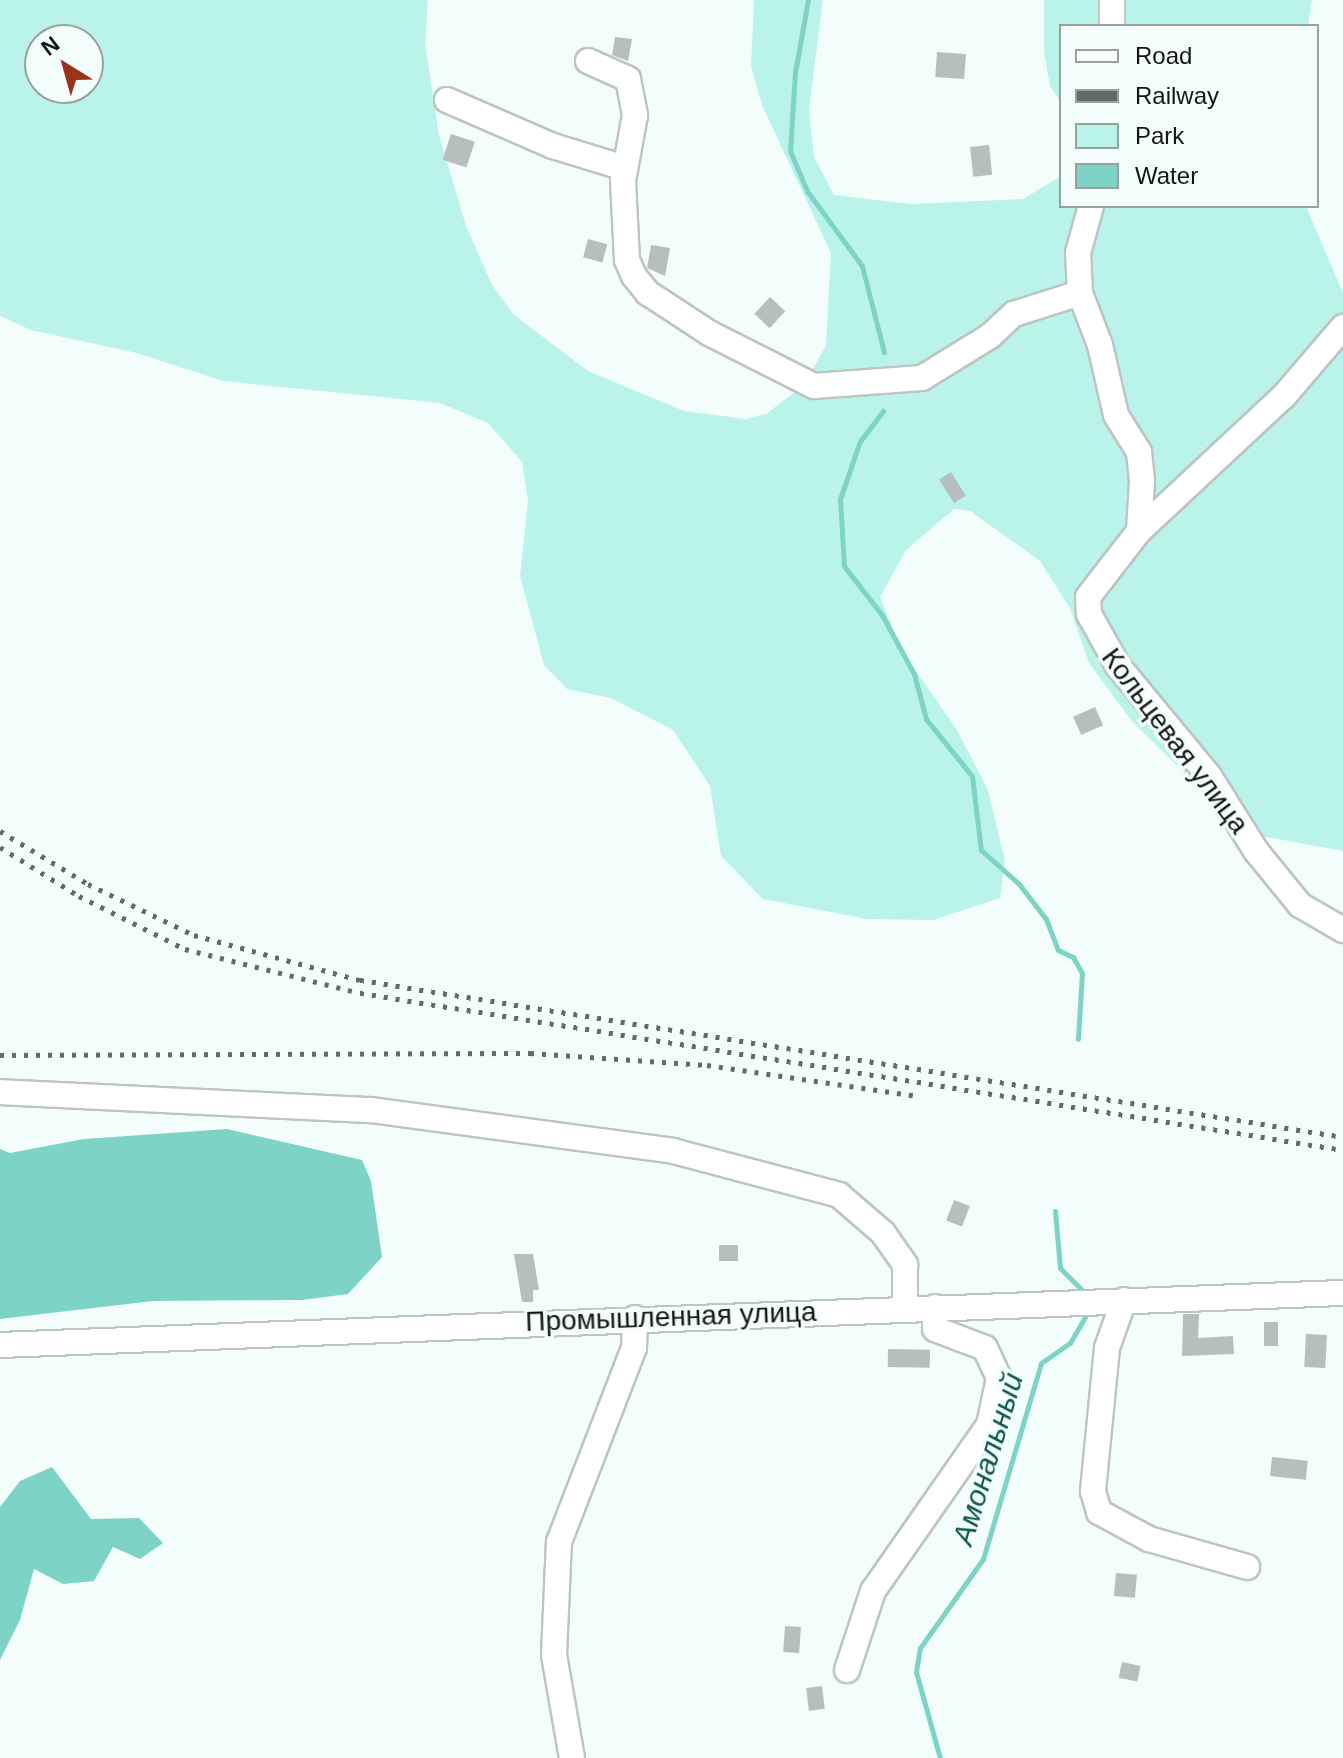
<!DOCTYPE html>
<html>
<head>
<meta charset="utf-8">
<style>
	body { margin:0 }
	#map { position:relative; width:1343px; height:1758px; overflow:hidden; background:#f3fdfb; font-family:Helvetica,sans-serif }
	div>[style] { position:absolute }
	[style*='--x'] { left:calc(var(--x)*1px); top:calc(var(--y)*1px); width:calc(var(--w)*1px); rotate:calc(var(--a)*1deg) }
	.green>* { inset:0; background:#b9f3ea }
	.water>* { inset:0; background:#7ed3c7 }
	.stream>* { height:5px; margin:-2.5px; padding:0 2.5px; transform-origin:2.5px; border-radius:2.5px; background:#7ed3c7 }
	.building>* { inset:0; background:#b6bfbe; transform-origin:0 0 }
	.roads { filter:drop-shadow(2px 0 #bcc5c4) drop-shadow(-2px 0 #bcc5c4) drop-shadow(0 2px #bcc5c4) drop-shadow(0 -2px #bcc5c4) }
	.minor>* { height:24px; margin:-12px; padding:0 12px; transform-origin:12px; border-radius:12px; background:#fff }
	.rail>* { height:5px; margin-top:-2.5px; transform-origin:0; background:repeating-linear-gradient(90deg,#646a69 0 4px,transparent 0 12px) }
	span { translate:-50% -50%; white-space:nowrap; text-align:center; line-height:1.15; -webkit-text-stroke:7px #f3fdfb; paint-order:stroke }
	.street-label { font-size:28px; color:#121615 }
	.water-label { font-size:30px; color:#0b564e; font-style:italic }
	.legend { position:absolute; left:1059px; top:24px; width:260px; height:184px; box-sizing:border-box; background:#f3fdfb; border:2px solid #99a19f; margin:0; padding:10px 14px; list-style:none; font-size:24px; color:#121615 }
	.legend li { display:flex; align-items:center; gap:16px; height:40px }
	.legend b { width:40px; border:2px solid #99a19f }
	.north { position:absolute; left:24px; top:24px; width:80px; height:80px; box-sizing:border-box; background:#f3fdfb; border:2px solid #99a19f; border-radius:50%; rotate:323deg; font-size:22px; font-weight:700; line-height:32px; text-align:center; color:#121615 }
	.north::after { content:''; display:block; margin:auto; width:28px; height:36px; background:#9b331c; clip-path:polygon(50% 0,100% 100%,50% 72%,0 100%) }
</style>
</head>
<body>
<div id="map">
	<div class="green">
		<i style="clip-path:polygon(evenodd,0 0,428px 0,425px 43px,439px 135px,466px 226px,492px 285px,514px 315px,588px 371px,684px 411px,746px 419px,766px 414px,804px 385px,826px 345px,831px 253px,762px 105px,751px 67px,754px 0,823px 0,809px 109px,814px 157px,834px 195px,911px 204px,1023px 199px,1061px 176px,1061px 206px,1306px 206px,1343px 293px,1343px 851px,1256px 835px,1227px 815px,1131px 720px,1089px 663px,1070px 608px,1040px 561px,970px 511px,954px 509px,906px 550px,880px 597px,902px 651px,957px 730px,988px 790px,1005px 861px,1000px 898px,933px 920px,867px 919px,763px 899px,721px 856px,710px 786px,673px 730px,611px 698px,567px 689px,544px 665px,520px 576px,528px 500px,522px 462px,488px 423px,440px 403px,223px 381px,137px 353px,31px 330px,0 316px,0 0,40px 40px,88px 40px,88px 88px,40px 88px,40px 40px)"></i>
		<i style="clip-path:polygon(1044px 0,1312px 0,1308px 26px,1061px 26px,1061px 102px,1050px 86px,1044px 51px)"></i>
	</div>
	<div class="water">
		<i style="clip-path:polygon(227px 1129px,362px 1160px,371px 1181px,382px 1257px,348px 1294px,302px 1300px,153px 1301px,0 1319px,0 1149px,10px 1153px,84px 1139px)"></i>
		<i style="clip-path:polygon(52px 1467px,91px 1519px,139px 1518px,163px 1543px,140px 1559px,113px 1547px,94px 1581px,63px 1584px,34px 1569px,20px 1620px,0 1660px,0 1507px,20px 1481px)"></i>
	</div>
	<div class="stream">
		<i style="--x:808;--y:0;--w:73;--a:100.2"></i>
		<i style="--x:795;--y:72;--w:79;--a:93.6"></i>
		<i style="--x:790;--y:151;--w:43;--a:67"></i>
		<i style="--x:807;--y:191;--w:93;--a:53.7"></i>
		<i style="--x:862;--y:266;--w:89;--a:75.7"></i>
		<i style="--x:883;--y:411;--w:38;--a:127"></i>
		<i style="--x:860;--y:441;--w:61;--a:109"></i>
		<i style="--x:840;--y:499;--w:67;--a:86.6"></i>
		<i style="--x:844;--y:566;--w:62;--a:52.2"></i>
		<i style="--x:882;--y:615;--w:67;--a:61.5"></i>
		<i style="--x:914;--y:674;--w:47;--a:75.1"></i>
		<i style="--x:926;--y:719;--w:73;--a:51.1"></i>
		<i style="--x:972;--y:776;--w:75;--a:83.1"></i>
		<i style="--x:981;--y:850;--w:51;--a:41.8"></i>
		<i style="--x:1019;--y:884;--w:44;--a:52.4"></i>
		<i style="--x:1046;--y:919;--w:33;--a:69"></i>
		<i style="--x:1058;--y:950;--w:17;--a:25"></i>
		<i style="--x:1073;--y:957;--w:18;--a:61"></i>
		<i style="--x:1082;--y:973;--w:66;--a:93.5"></i>
		<i style="--x:1055;--y:1211;--w:57;--a:85"></i>
		<i style="--x:1060;--y:1268;--w:33;--a:45"></i>
		<i style="--x:940;--y:1758;--w:89;--a:-105.6"></i>
		<i style="--x:916;--y:1672;--w:24;--a:-81"></i>
		<i style="--x:920;--y:1648;--w:109;--a:-54.7"></i>
		<i style="--x:983;--y:1559;--w:204;--a:-73.5"></i>
		<i style="--x:1041;--y:1363;--w:35;--a:-35"></i>
		<i style="--x:1070;--y:1343;--w:32;--a:-60"></i>
	</div>
	<div class="building">
		<i style="clip-path:polygon(615px 37px,632px 39px,628px 61px,612px 55px)"></i>
		<i style="left:937px;top:52px;width:29px;height:25px;rotate:4deg"></i>
		<i style="left:451px;top:134px;width:25px;height:27px;rotate:18deg"></i>
		<i style="left:989px;top:145px;width:30px;height:19px;rotate:84deg"></i>
		<i style="left:588px;top:239px;width:20px;height:19px;rotate:15deg"></i>
		<i style="clip-path:polygon(651px 245px,670px 248px,665px 276px,647px 268px)"></i>
		<i style="left:770px;top:297px;width:21px;height:23px;rotate:43deg"></i>
		<i style="left:951px;top:472px;width:28px;height:14px;rotate:58deg"></i>
		<i style="left:1095px;top:707px;width:20px;height:24px;rotate:66deg"></i>
		<i style="left:954px;top:1200px;width:17px;height:22px;rotate:21deg"></i>
		<i style="left:719px;top:1245px;width:19px;height:16px"></i>
		<i style="clip-path:polygon(514px 1254px,533px 1254px,539px 1290px,533px 1290px,533px 1302px,522px 1302px)"></i>
		<i style="clip-path:polygon(1183px 1314px,1199px 1314px,1198px 1338px,1233px 1336px,1234px 1354px,1182px 1356px)"></i>
		<i style="left:1264px;top:1322px;width:14px;height:24px"></i>
		<i style="left:1306px;top:1334px;width:21px;height:33px;rotate:3deg"></i>
		<i style="left:888px;top:1349px;width:42px;height:18px;rotate:1deg"></i>
		<i style="left:1272px;top:1457px;width:36px;height:19px;rotate:6deg"></i>
		<i style="left:1116px;top:1573px;width:21px;height:23px;rotate:5deg"></i>
		<i style="left:785px;top:1626px;width:16px;height:26px;rotate:4deg"></i>
		<i style="left:1122px;top:1662px;width:19px;height:16px;rotate:12deg"></i>
		<i style="left:822px;top:1686px;width:23px;height:16px;rotate:83deg"></i>
	</div>
	<div class="roads">
		<div class="minor">
			<i style="--x:1112;--y:26;--w:26;--a:-90"></i>
			<i style="--x:588;--y:61;--w:44;--a:24.2"></i>
			<i style="--x:628;--y:79;--w:37;--a:79"></i>
			<i style="--x:635;--y:115;--w:67;--a:100.3"></i>
			<i style="--x:623;--y:181;--w:79;--a:87.1"></i>
			<i style="--x:627;--y:260;--w:17;--a:66"></i>
			<i style="--x:634;--y:276;--w:22;--a:51"></i>
			<i style="--x:648;--y:293;--w:73;--a:33.3"></i>
			<i style="--x:709;--y:333;--w:118;--a:26.8"></i>
			<i style="--x:814;--y:386;--w:108;--a:-4.2"></i>
			<i style="--x:922;--y:378;--w:80;--a:-31.7"></i>
			<i style="--x:990;--y:336;--w:33;--a:-43"></i>
			<i style="--x:1014;--y:314;--w:69;--a:-17.7"></i>
			<i style="--x:447;--y:100;--w:116;--a:23.5"></i>
			<i style="--x:553;--y:146;--w:75;--a:17"></i>
			<i style="--x:1091;--y:206;--w:49;--a:105.5"></i>
			<i style="--x:1078;--y:253;--w:40;--a:87.1"></i>
			<i style="--x:1080;--y:293;--w:56;--a:69"></i>
			<i style="--x:1100;--y:345;--w:72;--a:77.1"></i>
			<i style="--x:1116;--y:415;--w:44;--a:58.1"></i>
			<i style="--x:1139;--y:452;--w:29;--a:84"></i>
			<i style="--x:1142;--y:481;--w:50;--a:93.4"></i>
			<i style="--x:1139;--y:531;--w:83;--a:127.7"></i>
			<i style="--x:1088;--y:597;--w:17;--a:87"></i>
			<i style="--x:1089;--y:614;--w:60;--a:60.9"></i>
			<i style="--x:1118;--y:666;--w:143;--a:50.4"></i>
			<i style="--x:1209;--y:776;--w:89;--a:57.9"></i>
			<i style="--x:1256;--y:851;--w:70;--a:50.8"></i>
			<i style="--x:1300;--y:905;--w:50;--a:30.2"></i>
			<i style="--x:1139;--y:531;--w:198;--a:-43"></i>
			<i style="--x:1284;--y:396;--w:91;--a:-49.5"></i>
			<i style="--x:0;--y:1092;--w:371;--a:2.8"></i>
			<i style="--x:371;--y:1110;--w:305;--a:7.7"></i>
			<i style="--x:673;--y:1151;--w:172;--a:14.8"></i>
			<i style="--x:839;--y:1195;--w:58;--a:40.8"></i>
			<i style="--x:883;--y:1233;--w:39;--a:55"></i>
			<i style="--x:905;--y:1265;--w:43;--a:90"></i>
			<i style="--x:1124;--y:1300;--w:51;--a:109.5"></i>
			<i style="--x:1107;--y:1348;--w:144;--a:95.6"></i>
			<i style="--x:1093;--y:1491;--w:22;--a:74"></i>
			<i style="--x:1099;--y:1512;--w:57;--a:28.4"></i>
			<i style="--x:1149;--y:1539;--w:102;--a:15.9"></i>
			<i style="--x:0;--y:1345;--w:1344;--a:-2.22"></i>
			<i style="--x:847;--y:1670;--w:83;--a:-71.8"></i>
			<i style="--x:873;--y:1591;--w:203;--a:-55.1"></i>
			<i style="--x:989;--y:1425;--w:48;--a:-78"></i>
			<i style="--x:999;--y:1378;--w:33;--a:-115"></i>
			<i style="--x:985;--y:1348;--w:53;--a:-159.2"></i>
			<i style="--x:935;--y:1329;--w:22;--a:-90"></i>
			<i style="--x:572;--y:1758;--w:105;--a:-99.9"></i>
			<i style="--x:554;--y:1655;--w:113;--a:-87.5"></i>
			<i style="--x:559;--y:1542;--w:208;--a:-68.9"></i>
			<i style="--x:634;--y:1348;--w:30;--a:-88"></i>
		</div>
	</div>
	<div class="rail">
		<i style="--x:0;--y:831;--w:103;--a:31.1"></i>
		<i style="--x:88;--y:884;--w:118;--a:25.7"></i>
		<i style="--x:194;--y:935;--w:172;--a:15.2"></i>
		<i style="--x:360;--y:980;--w:995;--a:9.07"></i>
		<i style="--x:0;--y:847;--w:93;--a:31.8"></i>
		<i style="--x:79;--y:896;--w:119;--a:26.6"></i>
		<i style="--x:185;--y:949;--w:180;--a:14.1"></i>
		<i style="--x:360;--y:993;--w:995;--a:9.07"></i>
		<i style="--x:0;--y:1055;--w:530;--a:-0.22"></i>
		<i style="--x:530;--y:1053;--w:177;--a:3.9"></i>
		<i style="--x:707;--y:1065;--w:211;--a:8.4"></i>
	</div>
	<div class="street-label">
		<span style="left:1175px;top:741px;rotate:53deg">Кольцевая улица</span>
		<span style="left:671px;top:1317px;rotate:-2deg">Промышленная улица</span>
	</div>
	<div class="water-label">
		<span style="left:988px;top:1459px;rotate:-73deg">Амональный</span>
	</div>
	<ul class="legend">
	<li><b style="height:10px;background:#fff"></b>Road</li>
	<li><b style="height:10px;background:#646a69"></b>Railway</li>
	<li><b style="height:22px;background:#b9f3ea"></b>Park</li>
	<li><b style="height:22px;background:#7ed3c7"></b>Water</li>
	</ul>
	<div class="north">N</div>
</div>
</body>
</html>
